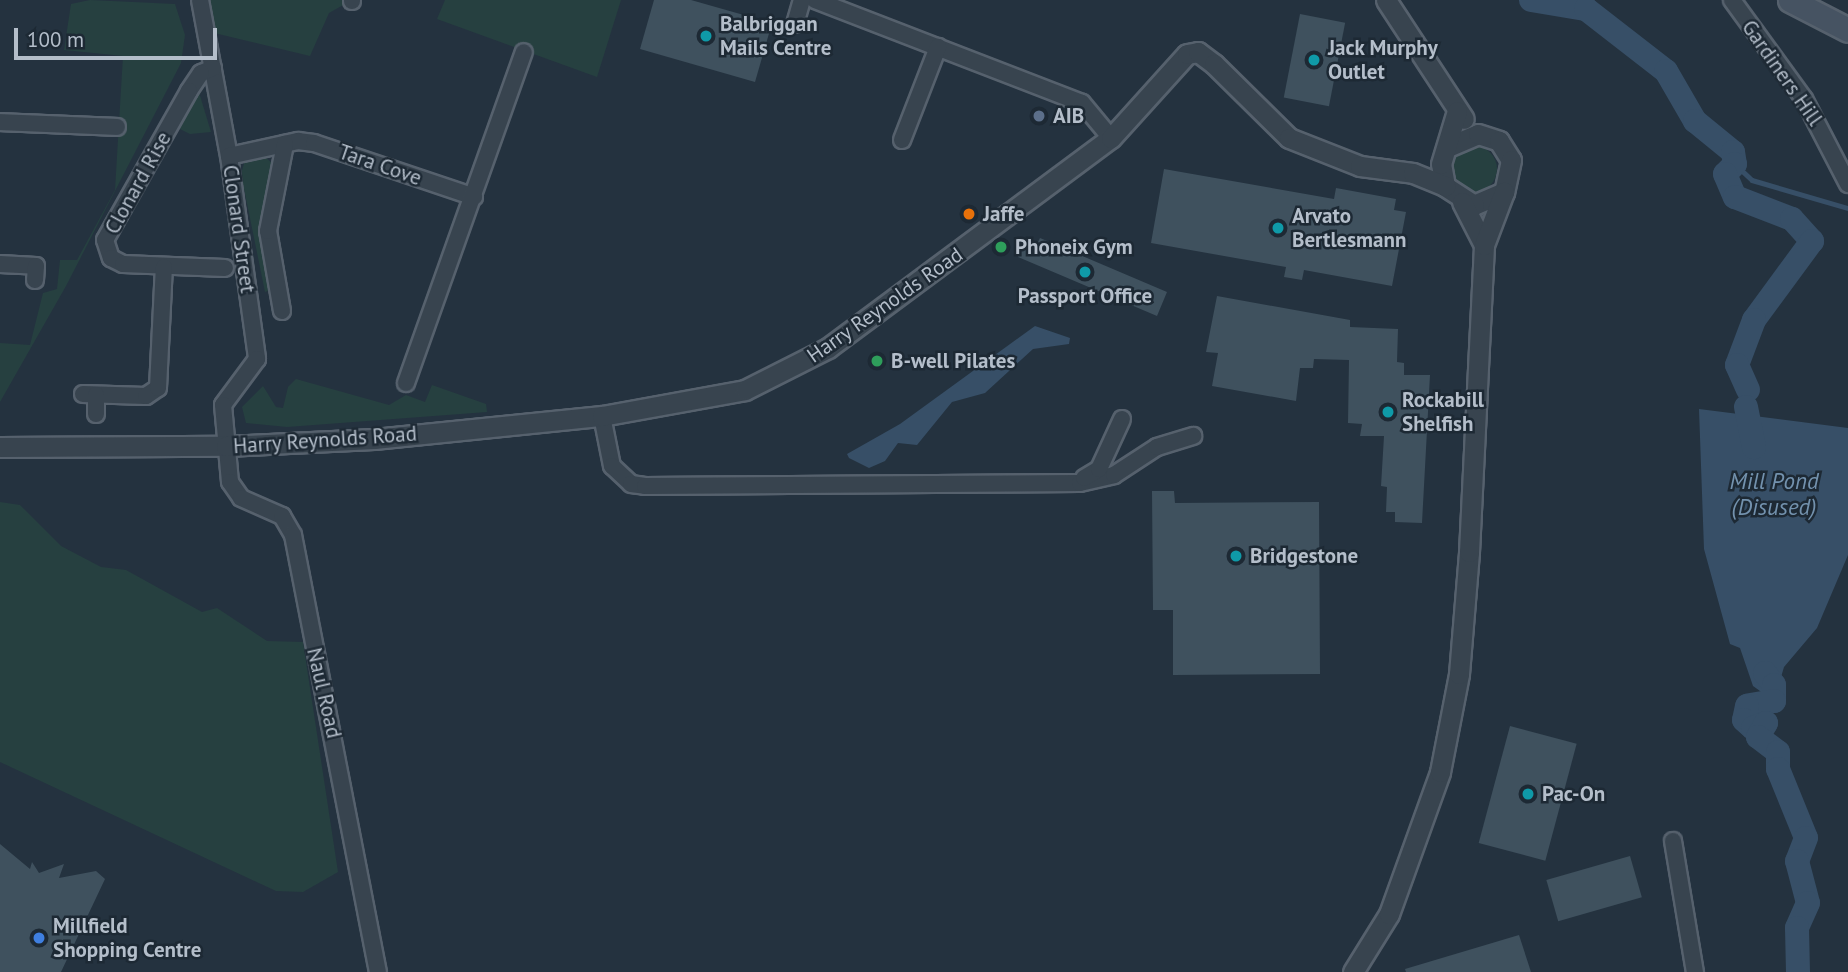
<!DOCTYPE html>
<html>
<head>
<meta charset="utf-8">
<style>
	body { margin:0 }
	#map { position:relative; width:1848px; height:972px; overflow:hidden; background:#24323f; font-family:"PT Sans",sans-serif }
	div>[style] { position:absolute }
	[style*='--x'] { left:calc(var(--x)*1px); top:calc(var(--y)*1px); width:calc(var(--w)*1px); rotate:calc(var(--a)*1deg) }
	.green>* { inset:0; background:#264040 }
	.round { border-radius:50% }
	.water>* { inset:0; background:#374f67 }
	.stream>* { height:4.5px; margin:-2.25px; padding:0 2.25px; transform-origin:2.25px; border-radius:2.25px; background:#374f67 }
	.river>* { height:24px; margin:-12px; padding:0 12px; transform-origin:12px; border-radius:12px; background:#374f67 }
	.building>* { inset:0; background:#3f515e; transform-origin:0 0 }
	.roads { filter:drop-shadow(2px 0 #56616d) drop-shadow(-2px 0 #56616d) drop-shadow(0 2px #56616d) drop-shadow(0 -2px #56616d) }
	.minor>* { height:16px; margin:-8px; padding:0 8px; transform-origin:8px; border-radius:8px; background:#38444f }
	.tertiary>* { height:19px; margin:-9.5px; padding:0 9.5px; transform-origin:9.5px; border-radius:9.5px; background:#38444f }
	.secondary>* { height:23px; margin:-11.5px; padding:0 11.5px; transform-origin:11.5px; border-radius:11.5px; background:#465362 }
	.dots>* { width:19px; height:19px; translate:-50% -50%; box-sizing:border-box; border:4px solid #1d2934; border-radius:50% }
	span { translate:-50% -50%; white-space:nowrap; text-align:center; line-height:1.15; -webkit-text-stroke:5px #1d2934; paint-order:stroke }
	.poi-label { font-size:21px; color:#b4beca; font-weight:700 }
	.left { translate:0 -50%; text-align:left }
	.street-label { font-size:21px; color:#b4beca }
	.water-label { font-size:23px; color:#7392ae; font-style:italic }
	.scale { position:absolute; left:14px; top:28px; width:203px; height:32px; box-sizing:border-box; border:4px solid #b4beca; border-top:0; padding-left:9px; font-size:21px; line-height:24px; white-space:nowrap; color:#b4beca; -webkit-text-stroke:5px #1d2934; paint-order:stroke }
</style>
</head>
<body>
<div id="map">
	<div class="green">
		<i style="clip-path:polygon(90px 0,175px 4px,185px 35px,181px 63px,66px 286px,0 402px,0 343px,30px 345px,43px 293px,57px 289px,60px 260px,77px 260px,115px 190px,123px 56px,64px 50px,71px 4px)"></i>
		<i style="clip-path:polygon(204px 0,352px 0,329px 13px,310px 56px,206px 31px)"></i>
		<i style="clip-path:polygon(445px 0,621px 0,597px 77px,437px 19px)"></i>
		<i style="clip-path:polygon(198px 89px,211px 132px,190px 134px,176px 127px)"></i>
		<i class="round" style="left:1451px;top:146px;width:46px;height:46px"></i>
		<i style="clip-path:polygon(264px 156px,273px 164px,274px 179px,262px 218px,273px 289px,265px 292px,241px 174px,245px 160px)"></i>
		<i style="clip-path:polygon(296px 379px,389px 405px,406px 395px,425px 402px,432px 385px,486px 404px,487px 412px,287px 427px,246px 423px,242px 407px,263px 386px,276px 407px,283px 408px,288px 387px)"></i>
		<i style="clip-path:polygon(0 502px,20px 505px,61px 546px,101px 567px,126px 570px,202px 612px,217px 608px,267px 641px,303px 642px,338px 872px,303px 892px,276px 891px,0 762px)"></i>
	</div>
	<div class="water">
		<i style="clip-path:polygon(1035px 326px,1070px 338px,1069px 344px,1033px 349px,985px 393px,952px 402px,917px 445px,898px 443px,885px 461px,869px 468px,849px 458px,847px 454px,900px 424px)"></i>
		<i style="clip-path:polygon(1699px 409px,1848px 428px,1848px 555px,1817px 628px,1784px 667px,1774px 701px,1753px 686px,1740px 648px,1730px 644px,1704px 549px)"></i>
	</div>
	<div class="stream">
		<i style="--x:1735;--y:164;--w:23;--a:43"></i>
		<i style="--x:1752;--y:180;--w:100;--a:16.3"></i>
	</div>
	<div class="river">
		<i style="--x:1531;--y:0;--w:56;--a:9.3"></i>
		<i style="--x:1586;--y:9;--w:101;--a:37.8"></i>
		<i style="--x:1666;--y:71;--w:58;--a:59.9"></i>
		<i style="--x:1695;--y:121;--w:49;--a:39.2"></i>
		<i style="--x:1733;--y:152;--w:12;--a:81"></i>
		<i style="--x:1735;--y:164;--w:14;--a:135"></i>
		<i style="--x:1725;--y:174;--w:25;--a:67"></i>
		<i style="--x:1735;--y:197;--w:61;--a:21.1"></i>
		<i style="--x:1792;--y:219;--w:30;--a:48"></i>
		<i style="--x:1812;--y:241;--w:98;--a:126.3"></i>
		<i style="--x:1754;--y:320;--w:48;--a:110.7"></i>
		<i style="--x:1737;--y:365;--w:27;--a:66"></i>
		<i style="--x:1746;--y:407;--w:41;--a:78.7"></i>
		<i style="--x:1765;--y:673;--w:15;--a:53"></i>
		<i style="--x:1774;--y:685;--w:16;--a:90"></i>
		<i style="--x:1774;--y:701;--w:27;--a:170"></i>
		<i style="--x:1747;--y:706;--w:14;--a:102"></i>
		<i style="--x:1744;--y:720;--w:12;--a:42"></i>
		<i style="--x:1753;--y:728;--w:14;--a:-21"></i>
		<i style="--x:1766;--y:723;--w:16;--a:120"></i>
		<i style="--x:1758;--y:737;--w:25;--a:37"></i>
		<i style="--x:1778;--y:752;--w:17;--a:90"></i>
		<i style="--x:1778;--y:769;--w:74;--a:67.9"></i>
		<i style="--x:1806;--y:838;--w:25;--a:111"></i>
		<i style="--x:1797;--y:861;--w:43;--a:75.3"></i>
		<i style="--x:1808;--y:903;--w:27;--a:114"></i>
		<i style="--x:1797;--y:928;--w:44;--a:88.7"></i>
	</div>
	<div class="building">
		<i style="clip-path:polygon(654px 0,691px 0,772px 23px,755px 82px,640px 49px)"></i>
		<i style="left:1300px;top:14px;width:46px;height:85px;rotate:11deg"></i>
		<i style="clip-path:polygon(1164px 169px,1334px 199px,1336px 188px,1396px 199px,1394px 210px,1406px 212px,1392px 286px,1304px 270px,1302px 280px,1284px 277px,1286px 267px,1151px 243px)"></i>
		<i style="clip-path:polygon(1040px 238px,1167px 292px,1157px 316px,1018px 257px,1024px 241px,1036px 246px)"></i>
		<i style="clip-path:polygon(1217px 296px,1350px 320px,1350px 327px,1398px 329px,1397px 362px,1404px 363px,1404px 375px,1430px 375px,1422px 523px,1395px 522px,1395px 512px,1386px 512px,1387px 487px,1381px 486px,1384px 436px,1360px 436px,1362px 424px,1348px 423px,1349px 360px,1314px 359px,1313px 368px,1300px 368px,1296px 401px,1212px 386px,1218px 353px,1206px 352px)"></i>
		<i style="clip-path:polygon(1152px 491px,1174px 491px,1175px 503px,1319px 502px,1320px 674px,1173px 675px,1173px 610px,1153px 610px)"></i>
		<i style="left:1510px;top:726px;width:69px;height:121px;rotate:15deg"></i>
		<i style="clip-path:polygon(0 844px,30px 869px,32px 862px,39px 873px,64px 864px,59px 878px,96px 871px,105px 879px,61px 972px,0 972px)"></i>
		<i style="left:1630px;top:856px;width:43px;height:87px;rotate:74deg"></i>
		<i style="clip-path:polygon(1519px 935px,1531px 972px,1406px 972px,1405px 969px)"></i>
	</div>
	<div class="roads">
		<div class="minor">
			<i style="--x:200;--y:0;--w:159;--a:79.5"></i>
			<i style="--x:229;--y:156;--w:205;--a:82.1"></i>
			<i style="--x:257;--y:359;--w:57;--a:126.5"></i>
			<i style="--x:223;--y:405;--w:77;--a:84.8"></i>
			<i style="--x:230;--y:482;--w:19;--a:55"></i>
			<i style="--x:241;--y:498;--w:45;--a:23.7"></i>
			<i style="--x:282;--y:516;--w:22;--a:60"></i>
			<i style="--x:293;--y:535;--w:445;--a:79"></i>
			<i style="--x:815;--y:0;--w:286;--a:21.1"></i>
			<i style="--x:1082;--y:103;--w:45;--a:50.4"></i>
			<i style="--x:1732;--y:0;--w:122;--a:54"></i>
			<i style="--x:1804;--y:99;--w:96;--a:62.6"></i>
			<i style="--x:352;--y:1;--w:1;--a:-90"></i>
			<i style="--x:795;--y:24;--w:25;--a:-74"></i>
			<i style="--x:213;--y:68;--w:13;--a:157"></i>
			<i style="--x:201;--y:73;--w:22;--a:124"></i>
			<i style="--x:189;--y:91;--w:171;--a:119.4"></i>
			<i style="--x:105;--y:240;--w:19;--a:72"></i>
			<i style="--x:111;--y:258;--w:13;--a:27"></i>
			<i style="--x:123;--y:264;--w:102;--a:2.2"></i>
			<i style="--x:0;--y:122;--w:117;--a:2.4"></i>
			<i style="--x:902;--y:140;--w:100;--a:-68.8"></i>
			<i style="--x:229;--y:156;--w:71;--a:-12.3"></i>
			<i style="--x:298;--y:141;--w:16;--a:7"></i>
			<i style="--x:314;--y:143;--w:169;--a:18.6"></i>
			<i style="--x:0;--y:264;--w:36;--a:3"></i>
			<i style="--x:36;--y:266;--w:14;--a:94"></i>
			<i style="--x:282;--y:311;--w:81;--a:-99.9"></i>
			<i style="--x:268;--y:231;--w:89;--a:-78.9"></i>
			<i style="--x:406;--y:383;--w:351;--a:-70.4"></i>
			<i style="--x:83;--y:394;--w:63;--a:1.8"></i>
			<i style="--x:146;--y:396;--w:14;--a:-34"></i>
			<i style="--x:158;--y:388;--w:121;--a:-87.2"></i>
			<i style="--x:96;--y:414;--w:19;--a:-90"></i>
			<i style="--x:602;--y:416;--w:51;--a:78.7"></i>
			<i style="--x:612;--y:466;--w:26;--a:43"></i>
			<i style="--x:631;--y:484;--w:14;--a:8"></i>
			<i style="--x:645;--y:486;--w:435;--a:-0.4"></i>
			<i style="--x:1080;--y:483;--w:35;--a:-13"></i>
			<i style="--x:1114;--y:475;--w:51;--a:-33.1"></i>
			<i style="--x:1157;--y:447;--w:38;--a:-17"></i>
			<i style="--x:1084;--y:478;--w:17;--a:-31"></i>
			<i style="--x:1099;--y:469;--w:55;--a:-65.3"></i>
			<i style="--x:1673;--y:841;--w:133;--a:80.5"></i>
		</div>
		<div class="tertiary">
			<i style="--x:1386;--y:0;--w:142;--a:56.8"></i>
			<i style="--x:1450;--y:146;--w:30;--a:-23"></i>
			<i style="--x:1478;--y:134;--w:22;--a:18"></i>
			<i style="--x:1499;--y:141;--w:22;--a:58"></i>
			<i style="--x:1511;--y:160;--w:33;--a:102"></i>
			<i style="--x:1504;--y:192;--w:33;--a:157"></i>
			<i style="--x:1474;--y:205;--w:35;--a:-147"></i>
			<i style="--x:1445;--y:186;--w:22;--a:-100"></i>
			<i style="--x:1441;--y:164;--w:55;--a:-73.2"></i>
			<i style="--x:1462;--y:202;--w:48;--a:62.9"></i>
			<i style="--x:0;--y:447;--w:226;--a:-0.3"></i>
			<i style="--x:226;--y:446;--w:148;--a:-2.7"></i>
			<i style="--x:374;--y:439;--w:229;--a:-5.8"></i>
			<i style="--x:602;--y:416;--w:145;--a:-10.3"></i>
			<i style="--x:745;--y:390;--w:93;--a:-26.8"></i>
			<i style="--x:828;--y:348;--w:352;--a:-36.6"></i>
			<i style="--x:1111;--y:138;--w:113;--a:-47.9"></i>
			<i style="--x:1187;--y:54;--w:11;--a:-10"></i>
			<i style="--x:1198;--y:52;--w:20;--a:37"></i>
			<i style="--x:1214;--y:64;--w:105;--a:44.6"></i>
			<i style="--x:1289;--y:138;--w:76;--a:21.5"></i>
			<i style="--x:1360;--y:166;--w:53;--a:7.5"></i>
			<i style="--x:1413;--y:173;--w:35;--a:22"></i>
			<i style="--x:1353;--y:972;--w:68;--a:-58.2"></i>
			<i style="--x:1389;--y:914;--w:151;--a:-70.2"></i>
			<i style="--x:1440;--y:772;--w:100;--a:-79"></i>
			<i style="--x:1459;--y:674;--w:122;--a:-85.3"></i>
			<i style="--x:1469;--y:552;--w:307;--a:-87.2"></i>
			<i style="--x:1484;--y:245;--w:57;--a:-69.3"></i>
		</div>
		<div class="secondary">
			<i style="--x:1790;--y:0;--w:65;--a:27.3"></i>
		</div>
	</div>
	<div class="dots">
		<i style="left:706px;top:36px;background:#0f9aa8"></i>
		<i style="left:1314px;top:60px;background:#0f9aa8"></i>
		<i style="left:1039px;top:116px;background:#5c6f8a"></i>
		<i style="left:969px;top:214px;background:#e8710a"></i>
		<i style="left:1278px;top:228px;background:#0f9aa8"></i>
		<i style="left:1001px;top:247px;background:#2e9e5b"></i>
		<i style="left:1085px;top:272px;background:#0f9aa8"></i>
		<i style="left:877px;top:361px;background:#2e9e5b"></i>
		<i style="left:1388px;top:412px;background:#0f9aa8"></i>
		<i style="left:1236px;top:556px;background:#0f9aa8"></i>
		<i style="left:1528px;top:794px;background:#0f9aa8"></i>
		<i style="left:39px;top:938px;background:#3f7fe0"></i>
	</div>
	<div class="poi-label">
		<span class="left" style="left:720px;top:36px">Balbriggan<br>Mails Centre</span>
		<span class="left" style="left:1328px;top:60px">Jack Murphy<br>Outlet</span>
		<span class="left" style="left:1053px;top:116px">AIB</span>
		<span class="left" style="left:983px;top:214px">Jaffe</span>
		<span class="left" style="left:1292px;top:228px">Arvato<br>Bertlesmann</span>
		<span class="left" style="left:1015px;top:247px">Phoneix Gym</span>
		<span style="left:1085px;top:296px">Passport Office</span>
		<span class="left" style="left:891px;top:361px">B-well Pilates</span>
		<span class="left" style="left:1402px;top:412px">Rockabill<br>Shelfish</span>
		<span class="left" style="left:1250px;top:556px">Bridgestone</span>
		<span class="left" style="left:1542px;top:794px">Pac-On</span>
		<span class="left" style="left:53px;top:938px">Millfield<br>Shopping Centre</span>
	</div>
	<div class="street-label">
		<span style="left:1782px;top:73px;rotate:55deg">Gardiners Hill</span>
		<span style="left:380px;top:165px;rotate:19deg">Tara Cove</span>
		<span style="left:138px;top:183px;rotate:-61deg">Clonard Rise</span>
		<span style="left:239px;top:229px;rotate:82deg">Clonard Street</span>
		<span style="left:885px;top:305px;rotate:-35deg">Harry Reynolds Road</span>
		<span style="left:325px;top:440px;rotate:-4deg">Harry Reynolds Road</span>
		<span style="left:324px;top:693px;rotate:77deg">Naul Road</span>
	</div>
	<div class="water-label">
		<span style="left:1774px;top:494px">Mill Pond<br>(Disused)</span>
	</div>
	<div class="scale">100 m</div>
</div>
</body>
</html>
